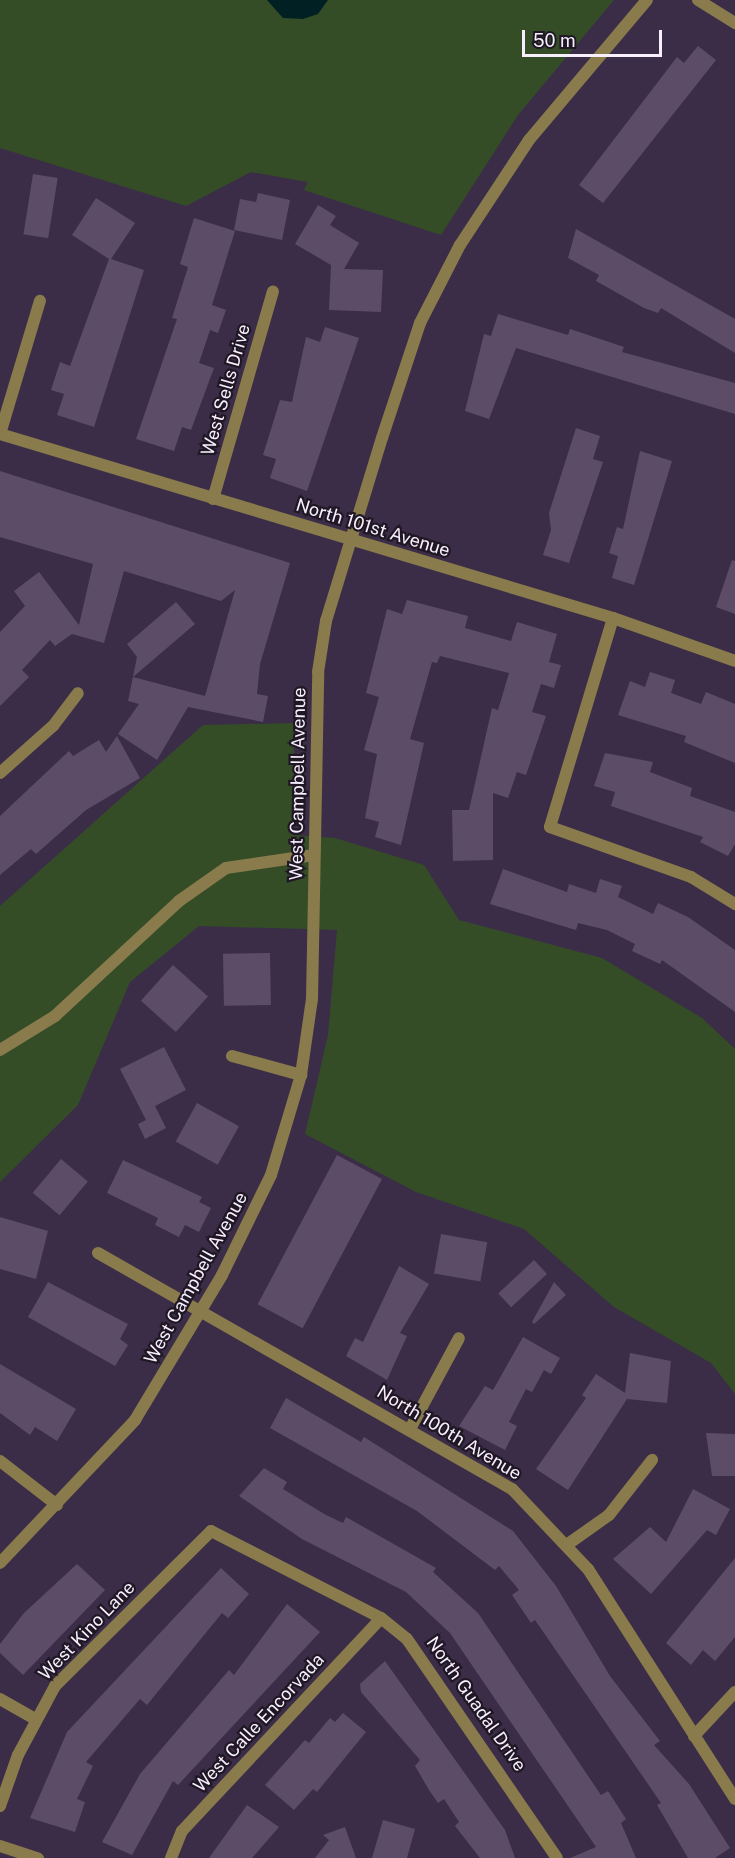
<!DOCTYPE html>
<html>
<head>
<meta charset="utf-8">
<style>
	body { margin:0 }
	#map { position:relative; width:735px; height:1858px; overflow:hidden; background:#3b2d47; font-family:"Public Sans",sans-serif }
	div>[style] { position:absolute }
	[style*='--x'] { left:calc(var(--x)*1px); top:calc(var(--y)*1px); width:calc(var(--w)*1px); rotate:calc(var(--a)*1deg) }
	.green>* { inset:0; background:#344d27 }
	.water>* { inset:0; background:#012024 }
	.building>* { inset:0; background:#5c4c68; transform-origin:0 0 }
	.minor>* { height:12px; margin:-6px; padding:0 6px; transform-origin:6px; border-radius:6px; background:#897b4b }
	.tertiary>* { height:12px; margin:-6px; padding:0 6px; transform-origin:6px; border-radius:6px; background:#897b4b }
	span { translate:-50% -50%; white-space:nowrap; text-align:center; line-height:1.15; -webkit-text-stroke:4.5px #1f1824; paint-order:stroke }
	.street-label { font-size:18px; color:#f7effd }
	.scale { position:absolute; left:522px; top:30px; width:140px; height:27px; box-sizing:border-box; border:3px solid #f7effd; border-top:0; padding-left:8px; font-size:18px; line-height:21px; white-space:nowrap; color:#f7effd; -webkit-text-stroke:4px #1f1824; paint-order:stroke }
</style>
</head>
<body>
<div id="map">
	<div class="green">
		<i style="clip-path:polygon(0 0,614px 0,518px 115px,441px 235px,304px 190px,308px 182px,251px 172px,186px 206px,0 148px)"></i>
		<i style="clip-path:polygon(294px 723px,294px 835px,335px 838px,424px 865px,459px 920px,602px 958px,702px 1018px,735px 1049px,735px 1394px,711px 1363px,614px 1307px,524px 1229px,416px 1192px,305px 1134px,328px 1035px,337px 930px,199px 926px,130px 982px,78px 1105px,0 1182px,0 906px,203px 725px)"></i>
	</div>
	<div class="water">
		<i style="clip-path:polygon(267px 0,328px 0,318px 14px,303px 19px,283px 18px)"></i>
	</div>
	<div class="building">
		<i style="clip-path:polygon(698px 46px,716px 60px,603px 203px,579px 185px,677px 57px,684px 63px)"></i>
		<i style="left:33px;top:174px;width:25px;height:61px;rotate:9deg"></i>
		<i style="clip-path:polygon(258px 193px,290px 200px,282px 240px,234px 230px,240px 199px,256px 202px)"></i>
		<i style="clip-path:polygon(96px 198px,135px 223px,111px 259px,144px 270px,94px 427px,57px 415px,64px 394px,51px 390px,60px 362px,70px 366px,109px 259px,72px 235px)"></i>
		<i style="clip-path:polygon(318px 205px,336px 216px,330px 225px,359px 243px,344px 269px,383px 270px,381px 312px,329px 310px,331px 265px,295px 244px)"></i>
		<i style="clip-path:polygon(194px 218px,235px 231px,212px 305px,226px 310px,218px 333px,210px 330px,199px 363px,214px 368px,191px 430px,182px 427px,174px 451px,136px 439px,177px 319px,172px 318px,188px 267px,180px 264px)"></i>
		<i style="clip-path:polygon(576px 229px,735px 319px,735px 353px,661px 308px,658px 313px,644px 308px,596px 281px,599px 275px,568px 258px)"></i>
		<i style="clip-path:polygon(498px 314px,568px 335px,570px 329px,624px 347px,622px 352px,735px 383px,735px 414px,516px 348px,489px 419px,465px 411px,484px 334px,491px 336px)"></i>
		<i style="clip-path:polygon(325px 327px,359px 338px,307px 491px,270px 478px,276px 459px,263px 455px,280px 400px,292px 402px,306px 337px,320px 342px)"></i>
		<i style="clip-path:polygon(576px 428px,600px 436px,593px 459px,603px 462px,569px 563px,543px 555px,551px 530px,549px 513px)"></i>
		<i style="clip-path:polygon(640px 451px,672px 461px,634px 585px,612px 578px,618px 556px,609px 553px,617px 527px,623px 529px)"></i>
		<i style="clip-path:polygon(0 471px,290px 563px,260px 664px,257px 694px,268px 696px,263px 722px,188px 707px,157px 760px,118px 734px,139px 704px,128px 701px,137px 657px,127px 644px,176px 602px,195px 624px,133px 677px,205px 696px,235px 590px,221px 601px,124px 571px,104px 643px,72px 634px,55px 646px,50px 640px,22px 670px,29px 677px,0 706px,0 632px,25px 606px,14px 591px,39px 572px,79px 625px,93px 564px,0 537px)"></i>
		<i style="clip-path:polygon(732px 560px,735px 561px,735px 614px,716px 607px)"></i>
		<i style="clip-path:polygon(407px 600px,468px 616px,465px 628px,511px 641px,517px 622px,557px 634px,549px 662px,561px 665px,554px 688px,541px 684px,532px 712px,546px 716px,526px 775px,517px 772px,508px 798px,493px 793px,493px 860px,453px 861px,452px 810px,469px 810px,492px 708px,498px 710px,509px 673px,440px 656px,437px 663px,432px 662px,410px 739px,424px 743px,401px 845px,375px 837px,379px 822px,365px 818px,377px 754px,364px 750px,379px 697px,366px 693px,387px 609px,402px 614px)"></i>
		<i style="clip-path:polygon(650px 672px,675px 680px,671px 693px,701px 704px,706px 692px,735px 704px,735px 763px,684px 742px,686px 736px,618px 715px,630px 681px,645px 687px)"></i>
		<i style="clip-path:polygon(117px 736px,140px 778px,86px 810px,36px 854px,31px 849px,0 875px,0 816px,69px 751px,73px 756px,99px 740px,106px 752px)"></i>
		<i style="clip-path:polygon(605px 753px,653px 762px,650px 772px,692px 788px,690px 796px,735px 812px,735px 844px,728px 856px,700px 842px,703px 837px,611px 806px,615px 792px,594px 786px)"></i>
		<i style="clip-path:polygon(503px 869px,567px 892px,569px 884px,596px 893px,600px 879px,622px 886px,618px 897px,653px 914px,658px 903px,688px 917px,735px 950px,735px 1012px,662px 960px,660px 964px,632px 951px,635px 944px,607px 930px,578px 923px,576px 930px,490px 904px)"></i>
		<i style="left:270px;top:953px;width:52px;height:47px;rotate:89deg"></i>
		<i style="left:173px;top:965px;width:47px;height:48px;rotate:42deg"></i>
		<i style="clip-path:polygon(164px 1047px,186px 1090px,155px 1106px,166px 1128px,145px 1139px,138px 1124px,146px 1120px,120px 1069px)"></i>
		<i style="left:197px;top:1103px;width:48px;height:44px;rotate:29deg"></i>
		<i style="left:337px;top:1155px;width:51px;height:169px;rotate:28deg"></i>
		<i style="left:61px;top:1159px;width:35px;height:44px;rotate:40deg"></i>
		<i style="clip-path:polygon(123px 1160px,202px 1197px,199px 1202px,211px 1208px,199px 1232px,185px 1225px,179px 1237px,155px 1225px,158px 1218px,107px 1193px)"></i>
		<i style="clip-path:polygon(0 1217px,48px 1231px,36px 1279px,0 1269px)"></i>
		<i style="left:441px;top:1234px;width:47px;height:40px;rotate:10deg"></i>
		<i style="left:534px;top:1260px;width:19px;height:49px;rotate:47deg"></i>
		<i style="clip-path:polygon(399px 1266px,429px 1284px,400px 1333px,407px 1336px,387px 1380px,346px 1356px,355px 1338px,363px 1342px)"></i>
		<i style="clip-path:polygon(48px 1282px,128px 1324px,120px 1339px,128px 1345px,115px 1366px,28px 1317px)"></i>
		<i style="clip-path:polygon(554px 1282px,566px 1295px,534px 1324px,532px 1322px)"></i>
		<i style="clip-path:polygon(523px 1337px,560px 1358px,551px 1374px,544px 1370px,532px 1392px,526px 1389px,509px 1422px,517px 1426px,505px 1450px,459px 1426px,485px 1386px,493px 1390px)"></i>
		<i style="clip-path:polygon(630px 1353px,671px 1361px,667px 1403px,627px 1399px,568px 1490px,536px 1469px,586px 1398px,582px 1395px,596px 1374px,625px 1393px)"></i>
		<i style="clip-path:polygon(0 1364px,76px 1409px,57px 1441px,35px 1427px,30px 1435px,0 1413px)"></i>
		<i style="clip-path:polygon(286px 1398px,361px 1442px,364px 1437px,513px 1531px,556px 1586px,610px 1676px,660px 1741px,654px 1745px,689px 1784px,730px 1848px,715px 1858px,688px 1858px,657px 1805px,661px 1803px,535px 1620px,531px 1623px,512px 1595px,519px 1590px,499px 1566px,495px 1570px,417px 1511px,270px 1428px)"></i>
		<i style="clip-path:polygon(706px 1433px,735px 1434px,735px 1476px,712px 1476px)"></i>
		<i style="clip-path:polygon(264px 1468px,287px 1482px,283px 1489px,326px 1515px,343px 1523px,346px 1517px,436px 1568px,433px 1572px,478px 1613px,601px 1795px,608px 1791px,626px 1819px,621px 1823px,636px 1858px,570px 1858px,596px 1847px,450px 1633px,406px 1592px,302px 1539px,239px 1496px)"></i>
		<i style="clip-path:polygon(693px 1489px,730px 1509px,716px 1535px,707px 1530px,651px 1594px,613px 1559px,650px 1527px,666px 1542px)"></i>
		<i style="clip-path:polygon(735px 1558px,735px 1637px,715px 1661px,703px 1650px,691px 1665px,666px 1643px)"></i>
		<i style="clip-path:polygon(77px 1564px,105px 1590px,23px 1675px,0 1653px,0 1644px,24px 1613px)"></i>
		<i style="clip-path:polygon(221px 1568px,249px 1594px,228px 1618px,222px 1613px,147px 1705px,140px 1699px,86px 1762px,93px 1766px,77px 1799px,85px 1802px,75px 1832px,30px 1818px,67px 1732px)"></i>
		<i style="clip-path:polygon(287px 1604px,320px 1632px,178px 1785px,173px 1781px,132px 1855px,102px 1842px,140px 1774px,229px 1670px,234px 1675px)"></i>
		<i style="clip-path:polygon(385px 1661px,505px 1830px,515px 1858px,480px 1858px,455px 1826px,459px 1822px,444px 1799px,438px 1803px,429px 1790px,415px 1766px,420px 1760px,361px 1692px,360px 1684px)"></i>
		<i style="clip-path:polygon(343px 1713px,366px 1732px,317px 1792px,313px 1789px,294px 1810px,265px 1785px,305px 1740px,309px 1743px,330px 1718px,335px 1722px)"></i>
		<i style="clip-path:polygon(247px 1805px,279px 1827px,252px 1858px,209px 1858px)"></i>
		<i style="clip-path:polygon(383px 1820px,415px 1829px,407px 1858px,372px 1858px)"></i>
		<i style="clip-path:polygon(345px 1827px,356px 1858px,315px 1858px,329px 1840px,323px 1835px)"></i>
	</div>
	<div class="minor">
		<i style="--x:698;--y:0;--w:44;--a:31.9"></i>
		<i style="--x:0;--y:434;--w:640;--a:16.71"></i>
		<i style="--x:613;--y:618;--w:129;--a:19.4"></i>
		<i style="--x:0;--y:434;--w:139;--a:-73.3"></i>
		<i style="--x:213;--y:499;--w:216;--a:-73.9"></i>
		<i style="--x:613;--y:618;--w:218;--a:106.8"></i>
		<i style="--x:550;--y:827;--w:150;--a:19.5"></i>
		<i style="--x:691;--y:877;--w:52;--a:31.5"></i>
		<i style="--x:0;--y:773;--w:71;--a:-41.6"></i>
		<i style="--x:53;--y:726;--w:41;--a:-52.9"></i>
		<i style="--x:0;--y:1050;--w:65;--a:-31.7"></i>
		<i style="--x:55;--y:1016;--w:169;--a:-42.8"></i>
		<i style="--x:179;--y:901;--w:57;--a:-35.1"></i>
		<i style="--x:226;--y:868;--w:89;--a:-8.4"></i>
		<i style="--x:232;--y:1056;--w:72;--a:15.4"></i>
		<i style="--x:98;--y:1253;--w:477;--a:29.7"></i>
		<i style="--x:512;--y:1489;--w:110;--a:46.5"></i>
		<i style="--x:588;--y:1569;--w:273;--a:57.4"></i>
		<i style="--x:410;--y:1429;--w:103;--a:-61.7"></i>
		<i style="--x:0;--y:1461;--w:72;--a:37.7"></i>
		<i style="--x:568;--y:1544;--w:50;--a:-35.3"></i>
		<i style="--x:609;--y:1515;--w:70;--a:-52"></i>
		<i style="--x:0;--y:1699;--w:40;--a:29.7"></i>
		<i style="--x:694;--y:1736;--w:60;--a:-47"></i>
		<i style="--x:0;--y:1806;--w:54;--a:-70.6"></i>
		<i style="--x:18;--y:1755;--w:78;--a:-61.8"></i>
		<i style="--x:55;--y:1686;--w:220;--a:-44.8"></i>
		<i style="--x:211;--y:1531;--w:191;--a:27.1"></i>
		<i style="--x:381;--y:1618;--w:33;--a:39"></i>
		<i style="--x:407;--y:1639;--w:265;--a:55.6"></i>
		<i style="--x:0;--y:1846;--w:40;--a:18"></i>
		<i style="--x:171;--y:1858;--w:29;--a:-68"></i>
		<i style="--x:182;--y:1831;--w:291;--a:-46.9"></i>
	</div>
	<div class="tertiary">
		<i style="--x:0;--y:1563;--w:197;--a:-46.6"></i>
		<i style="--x:135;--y:1420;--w:169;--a:-59"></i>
		<i style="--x:222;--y:1275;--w:111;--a:-63.9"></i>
		<i style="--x:271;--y:1175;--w:104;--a:-73.3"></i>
		<i style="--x:301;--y:1075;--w:77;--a:-81.8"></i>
		<i style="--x:312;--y:999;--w:327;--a:-88.9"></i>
		<i style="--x:318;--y:672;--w:52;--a:-81.1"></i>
		<i style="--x:326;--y:621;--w:191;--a:-73"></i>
		<i style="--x:382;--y:438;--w:121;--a:-71.7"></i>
		<i style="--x:420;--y:323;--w:88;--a:-62.9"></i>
		<i style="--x:460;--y:245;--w:126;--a:-56.7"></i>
		<i style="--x:529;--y:140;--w:183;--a:-49.9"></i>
	</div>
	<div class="street-label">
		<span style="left:226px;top:390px;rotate:-74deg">West Sells Drive</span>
		<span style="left:373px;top:528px;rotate:17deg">North 101st Avenue</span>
		<span style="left:298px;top:784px;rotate:-89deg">West Campbell Avenue</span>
		<span style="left:196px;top:1278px;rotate:-61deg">West Campbell Avenue</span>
		<span style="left:449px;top:1433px;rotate:31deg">North 100th Avenue</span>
		<span style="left:87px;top:1631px;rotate:-46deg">West Kino Lane</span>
		<span style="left:476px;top:1704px;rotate:55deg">North Guadal Drive</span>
		<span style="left:259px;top:1723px;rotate:-47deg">West Calle Encorvada</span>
	</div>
	<div class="scale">50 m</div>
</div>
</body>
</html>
